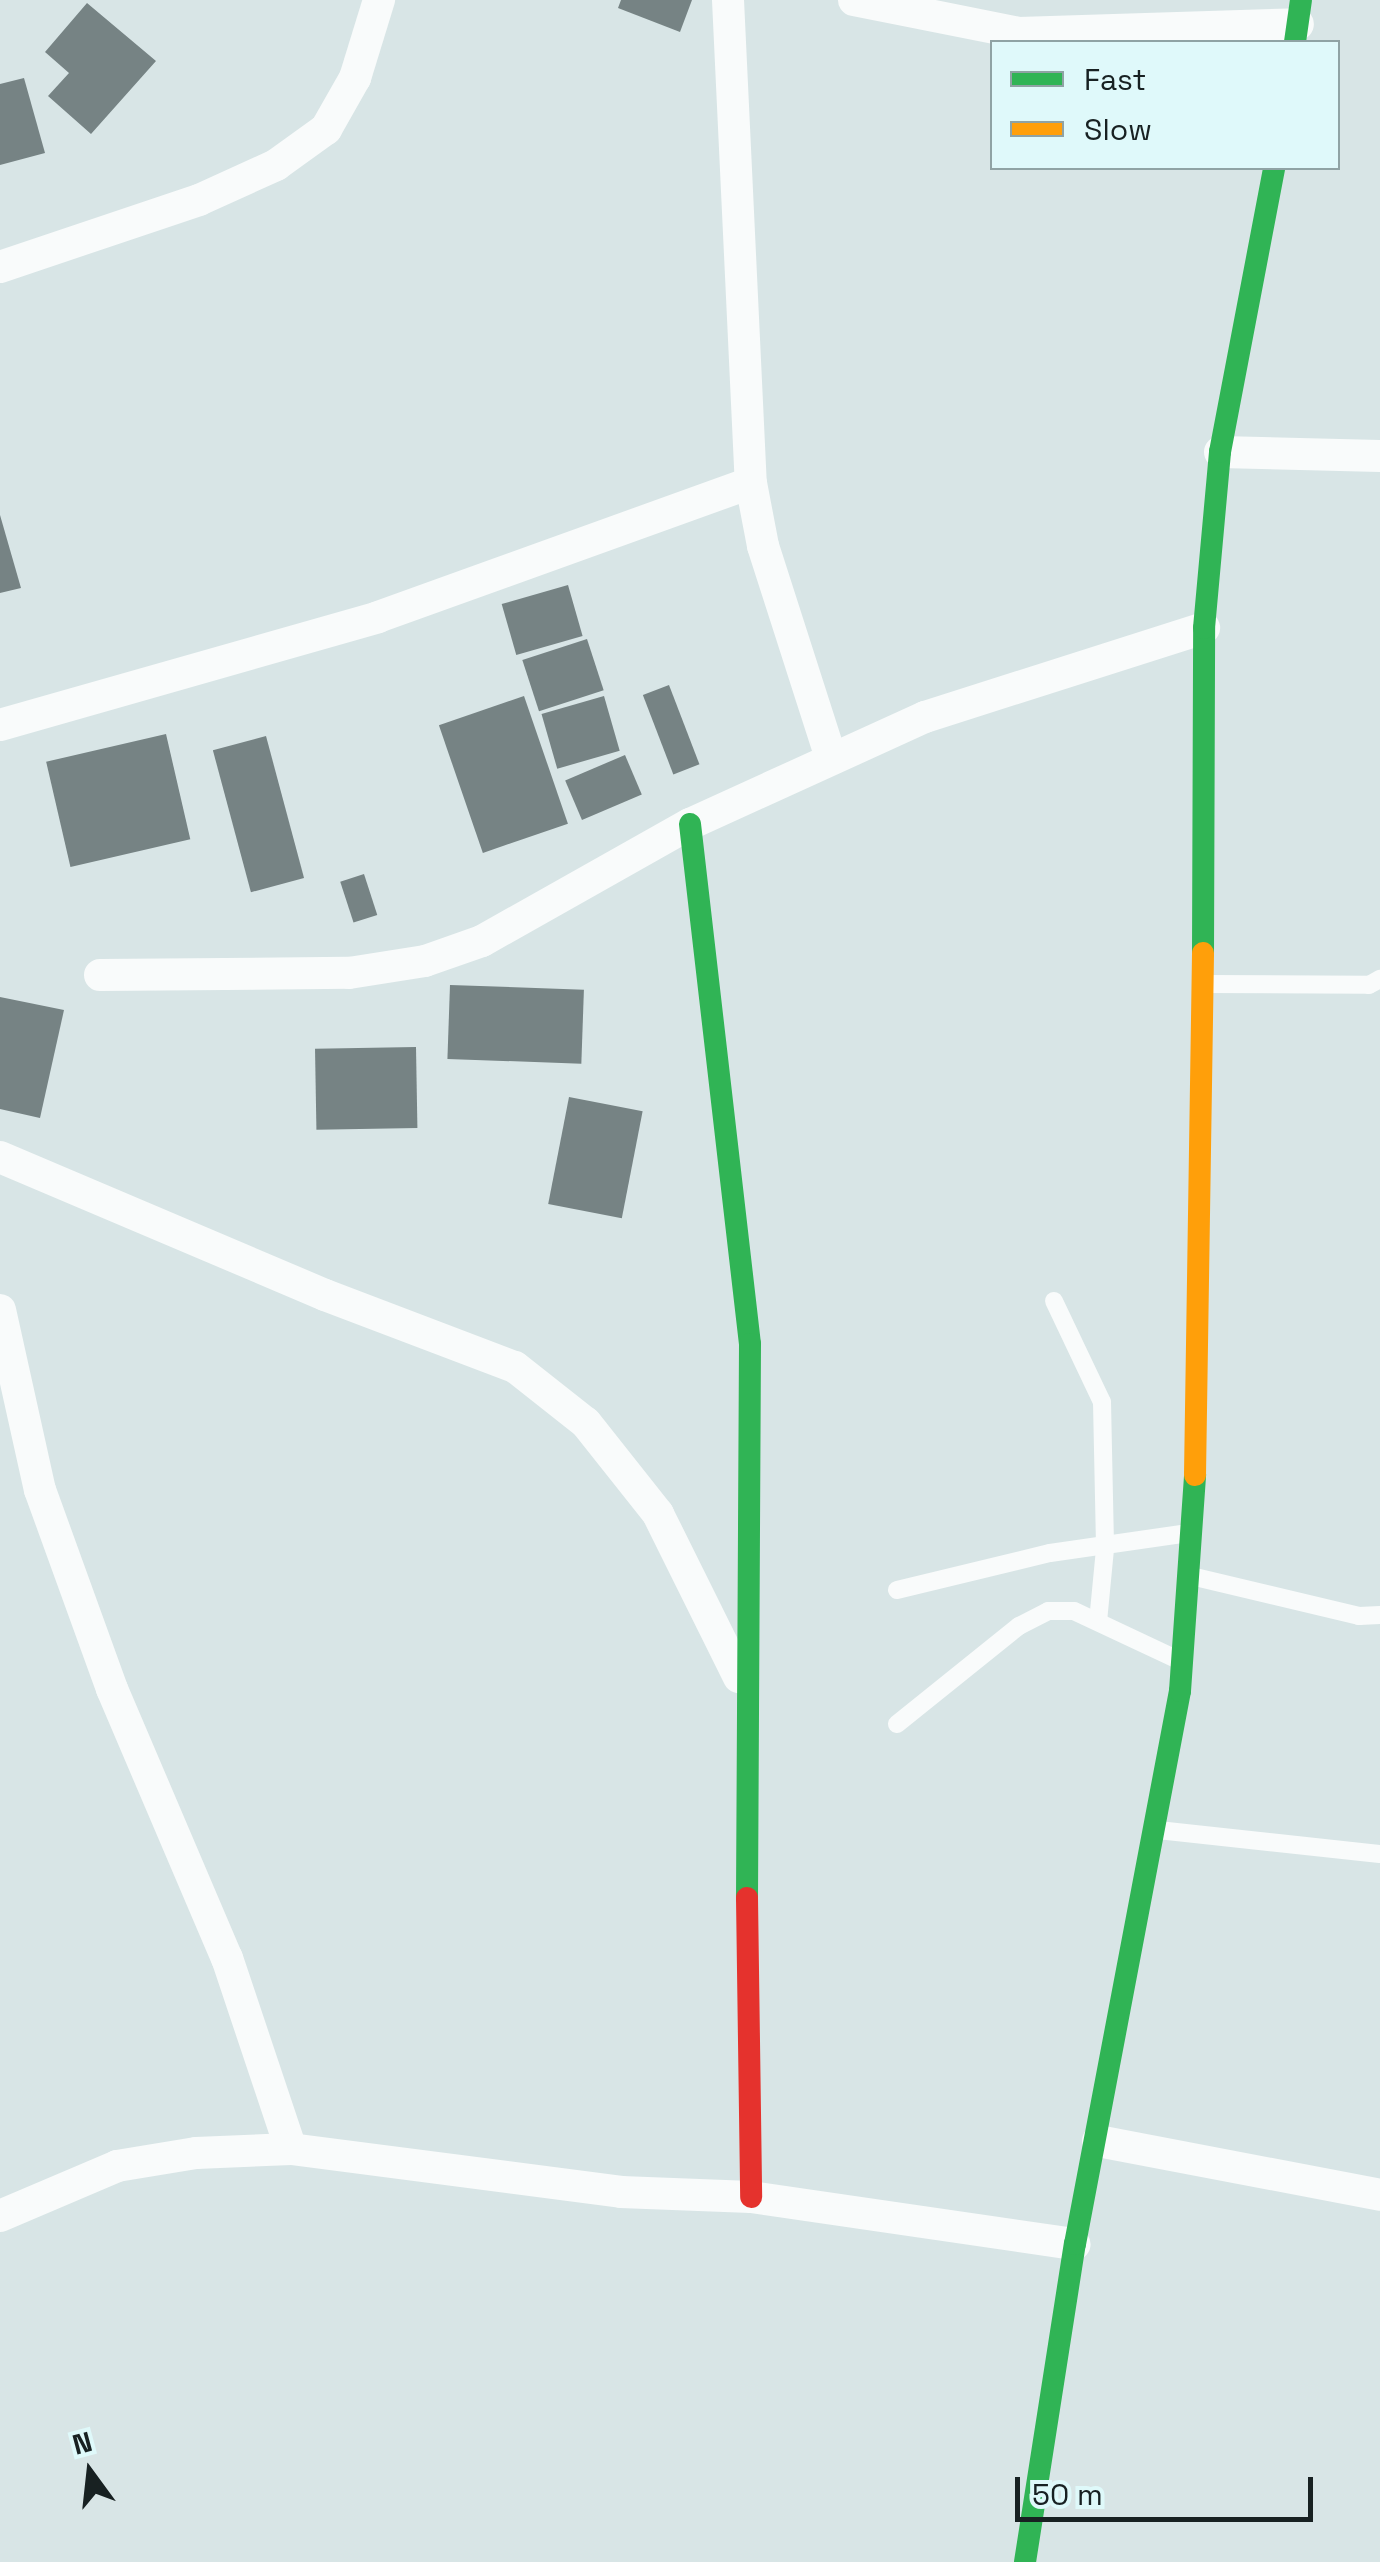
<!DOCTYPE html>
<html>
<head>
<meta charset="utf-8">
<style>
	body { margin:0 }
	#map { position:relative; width:1380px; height:2562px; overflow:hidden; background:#d8e5e6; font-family:"Space Grotesk",sans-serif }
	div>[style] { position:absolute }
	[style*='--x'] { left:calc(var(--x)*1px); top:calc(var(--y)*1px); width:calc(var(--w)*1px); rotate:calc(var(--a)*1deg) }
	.building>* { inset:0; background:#768384; transform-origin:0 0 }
	.lane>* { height:18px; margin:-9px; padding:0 9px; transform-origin:9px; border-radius:9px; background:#f9fbfb }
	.street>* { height:32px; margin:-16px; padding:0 16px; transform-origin:16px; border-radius:16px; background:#f9fbfb }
	.fast>* { height:22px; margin:-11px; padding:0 11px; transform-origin:11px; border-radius:11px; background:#30b455 }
	.slow>* { height:22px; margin:-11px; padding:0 11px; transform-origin:11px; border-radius:11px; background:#ff9f0a }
	.jam>* { height:22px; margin:-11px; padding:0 11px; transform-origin:11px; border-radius:11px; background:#e5322d }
	span { translate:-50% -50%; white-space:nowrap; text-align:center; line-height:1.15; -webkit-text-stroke:10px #dff9fa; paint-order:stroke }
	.legend { position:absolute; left:990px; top:40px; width:350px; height:130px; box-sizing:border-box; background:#dff9fa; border:2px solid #8fa3a4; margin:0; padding:12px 18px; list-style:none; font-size:30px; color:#182122 }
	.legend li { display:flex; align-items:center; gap:20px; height:50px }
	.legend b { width:50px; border:2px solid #8fa3a4 }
	.north { position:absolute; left:40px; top:2422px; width:100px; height:100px; -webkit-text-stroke:8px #dff9fa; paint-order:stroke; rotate:345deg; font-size:28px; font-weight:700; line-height:40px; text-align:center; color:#182122 }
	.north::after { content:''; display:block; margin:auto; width:35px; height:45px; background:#182122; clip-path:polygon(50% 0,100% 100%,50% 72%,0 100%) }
	.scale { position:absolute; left:1015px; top:2477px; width:298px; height:45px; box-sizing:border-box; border:5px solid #182122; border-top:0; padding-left:12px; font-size:30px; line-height:35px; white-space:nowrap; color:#182122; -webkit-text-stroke:8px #dff9fa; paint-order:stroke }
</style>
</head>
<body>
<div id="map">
	<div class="building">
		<i style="clip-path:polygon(621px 0,692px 0,680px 32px,618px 8px)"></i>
		<i style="clip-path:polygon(87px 3px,156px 61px,91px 134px,48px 96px,69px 73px,45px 52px)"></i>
		<i style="clip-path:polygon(24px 78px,45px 153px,0 165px,0 84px)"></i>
		<i style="clip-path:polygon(0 515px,21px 588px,0 593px)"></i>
		<i style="left:568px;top:585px;width:53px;height:69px;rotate:74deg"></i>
		<i style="left:587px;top:639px;width:54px;height:68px;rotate:72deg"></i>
		<i style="left:669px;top:685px;width:85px;height:28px;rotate:69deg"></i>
		<i style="left:524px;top:696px;width:135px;height:90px;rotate:71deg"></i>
		<i style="left:604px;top:696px;width:57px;height:65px;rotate:74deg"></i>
		<i style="left:166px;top:734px;width:108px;height:123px;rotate:77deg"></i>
		<i style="left:266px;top:736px;width:147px;height:55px;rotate:75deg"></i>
		<i style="left:625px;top:755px;width:43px;height:65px;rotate:67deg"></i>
		<i style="left:364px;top:874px;width:43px;height:25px;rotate:72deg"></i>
		<i style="left:450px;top:985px;width:134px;height:74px;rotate:2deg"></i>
		<i style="clip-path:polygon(0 997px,64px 1010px,40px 1118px,0 1109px)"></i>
		<i style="left:416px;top:1047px;width:81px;height:101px;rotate:89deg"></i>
		<i style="left:569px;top:1097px;width:75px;height:109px;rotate:11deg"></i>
	</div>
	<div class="lane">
		<i style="--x:1203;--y:984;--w:166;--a:0.3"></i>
		<i style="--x:1369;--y:985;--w:13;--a:-29"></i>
		<i style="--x:1054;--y:1301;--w:112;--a:64.6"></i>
		<i style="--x:1102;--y:1402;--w:147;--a:88.8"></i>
		<i style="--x:1105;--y:1549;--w:73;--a:95.5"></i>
		<i style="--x:1191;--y:1576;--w:173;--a:13.4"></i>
		<i style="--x:1359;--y:1616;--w:21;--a:-3"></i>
		<i style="--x:897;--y:1590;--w:157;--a:-13.6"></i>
		<i style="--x:1050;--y:1553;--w:140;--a:-8.2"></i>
		<i style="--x:897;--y:1724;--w:156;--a:-38.8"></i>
		<i style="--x:1019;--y:1626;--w:33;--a:-27"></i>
		<i style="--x:1048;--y:1611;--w:26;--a:0"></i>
		<i style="--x:1074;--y:1611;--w:115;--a:25.2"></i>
		<i style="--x:1158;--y:1830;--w:223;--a:6.2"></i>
	</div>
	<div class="street">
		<i style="--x:728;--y:0;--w:484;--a:87.3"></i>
		<i style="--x:751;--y:483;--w:64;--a:79.2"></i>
		<i style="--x:763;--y:546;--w:223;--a:72.2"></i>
		<i style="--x:854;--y:0;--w:168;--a:11.3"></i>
		<i style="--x:1019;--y:33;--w:279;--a:-1.8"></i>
		<i style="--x:0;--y:267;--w:210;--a:-18.6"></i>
		<i style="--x:199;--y:200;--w:85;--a:-24.4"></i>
		<i style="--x:276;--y:165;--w:62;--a:-35.8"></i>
		<i style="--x:326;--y:129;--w:59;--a:-60.4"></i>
		<i style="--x:355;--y:78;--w:82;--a:-72.9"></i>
		<i style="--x:1220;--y:452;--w:160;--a:1.4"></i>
		<i style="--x:0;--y:725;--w:393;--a:-15.9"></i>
		<i style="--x:378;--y:617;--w:396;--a:-19.8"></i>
		<i style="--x:100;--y:975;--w:249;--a:-0.5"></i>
		<i style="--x:349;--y:973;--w:77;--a:-9"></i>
		<i style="--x:425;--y:961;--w:60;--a:-19.3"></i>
		<i style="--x:482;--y:941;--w:239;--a:-29.4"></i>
		<i style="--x:690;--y:824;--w:258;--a:-24.5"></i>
		<i style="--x:925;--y:717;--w:293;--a:-17.7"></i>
		<i style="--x:0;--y:1157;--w:353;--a:23"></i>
		<i style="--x:325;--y:1295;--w:203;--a:20.8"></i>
		<i style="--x:515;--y:1367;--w:90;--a:38.3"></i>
		<i style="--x:586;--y:1423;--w:116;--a:51.6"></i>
		<i style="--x:658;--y:1514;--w:182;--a:63.6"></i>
		<i style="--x:0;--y:1310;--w:184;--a:77.5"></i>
		<i style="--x:40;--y:1490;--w:212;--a:70.1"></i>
		<i style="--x:112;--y:1689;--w:293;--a:66.9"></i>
		<i style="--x:227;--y:1958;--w:201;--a:71.5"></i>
		<i style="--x:1098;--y:2141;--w:287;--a:10.8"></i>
		<i style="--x:0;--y:2216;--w:127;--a:-23.1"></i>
		<i style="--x:117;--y:2166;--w:80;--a:-9.3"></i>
		<i style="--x:196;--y:2153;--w:95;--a:-2.4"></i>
		<i style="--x:291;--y:2149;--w:333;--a:7.4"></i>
		<i style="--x:621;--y:2192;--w:130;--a:2.2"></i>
		<i style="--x:751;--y:2197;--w:327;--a:8.3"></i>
	</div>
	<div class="fast">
		<i style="--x:1295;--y:42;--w:42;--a:-81.9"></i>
		<i style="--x:690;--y:824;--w:523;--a:83.42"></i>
		<i style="--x:750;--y:1344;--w:554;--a:90.31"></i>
		<i style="--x:1203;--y:953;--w:325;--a:-89.8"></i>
		<i style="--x:1204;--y:628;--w:177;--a:-84.8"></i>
		<i style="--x:1220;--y:452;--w:289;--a:-79.2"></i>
		<i style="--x:1025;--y:2562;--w:322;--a:-81.1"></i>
		<i style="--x:1075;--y:2244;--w:563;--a:-79.25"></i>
		<i style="--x:1180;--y:1691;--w:217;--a:-86"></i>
	</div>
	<div class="slow">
		<i style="--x:1195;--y:1475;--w:522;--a:-89.12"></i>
	</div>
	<div class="jam">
		<i style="--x:747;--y:1898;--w:299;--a:89.2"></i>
	</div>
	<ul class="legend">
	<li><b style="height:12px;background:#30b455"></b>Fast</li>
	<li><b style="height:12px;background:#ff9f0a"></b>Slow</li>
	</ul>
	<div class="north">N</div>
	<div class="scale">50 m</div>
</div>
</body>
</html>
